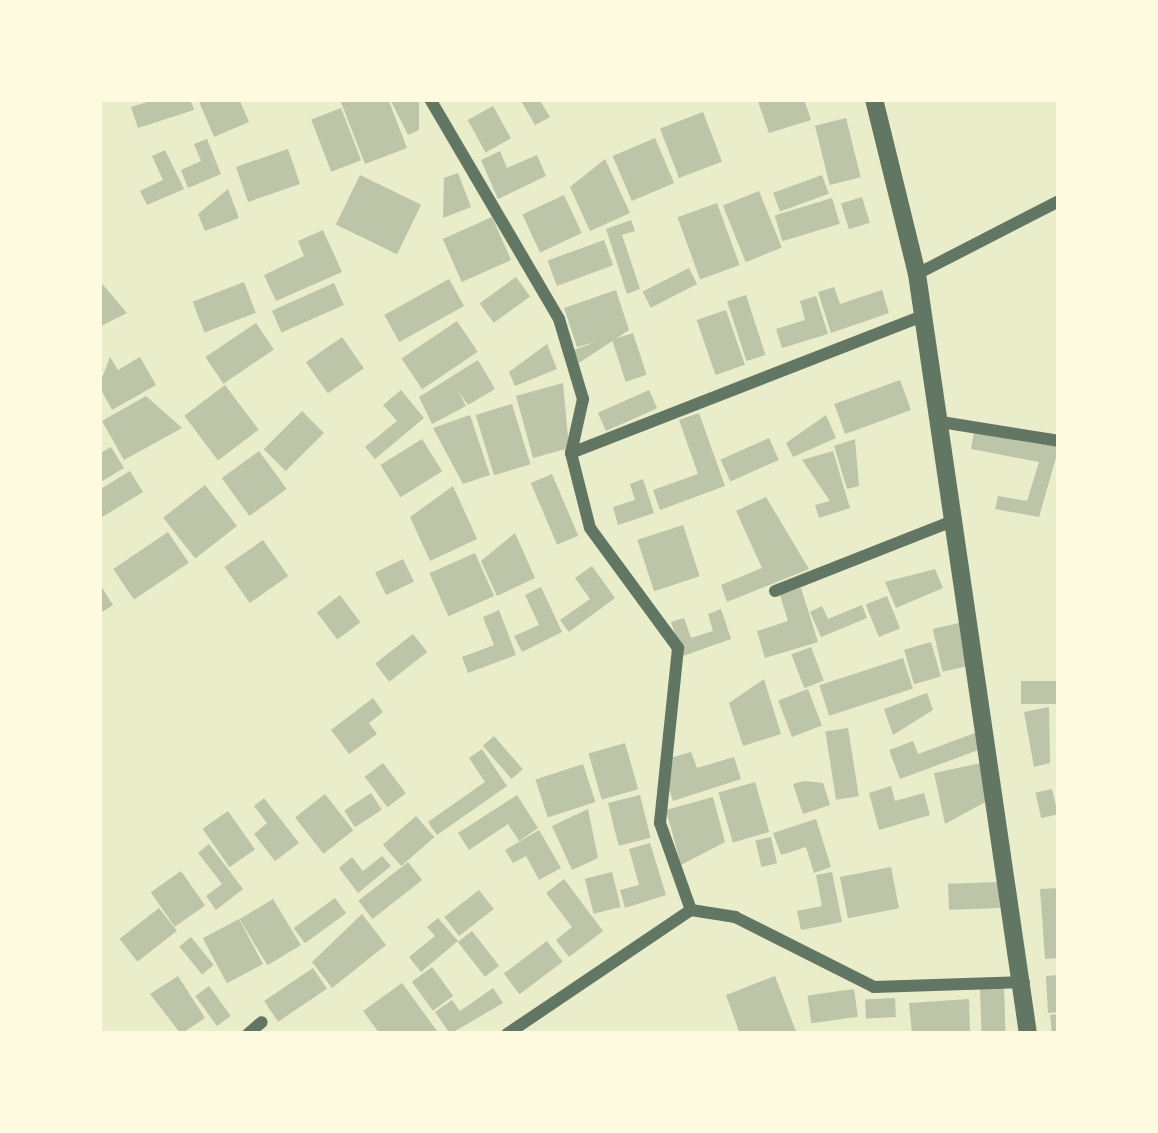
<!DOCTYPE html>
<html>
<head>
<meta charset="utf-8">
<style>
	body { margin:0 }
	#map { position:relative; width:1158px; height:1133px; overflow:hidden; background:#e9edc9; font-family:"Work Sans",sans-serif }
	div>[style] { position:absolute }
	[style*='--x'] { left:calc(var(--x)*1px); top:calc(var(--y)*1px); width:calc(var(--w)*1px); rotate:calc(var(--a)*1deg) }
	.building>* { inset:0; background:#bcc5a7; transform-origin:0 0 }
	.minor>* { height:12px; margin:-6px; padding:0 6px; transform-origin:6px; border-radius:6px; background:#617663 }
	.tertiary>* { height:18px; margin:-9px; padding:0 9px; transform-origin:9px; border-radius:9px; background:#617663 }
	span { translate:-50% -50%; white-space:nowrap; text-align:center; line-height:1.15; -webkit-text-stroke:12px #fefae0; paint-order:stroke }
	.frame { position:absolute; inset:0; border:102px solid #fefae0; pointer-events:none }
</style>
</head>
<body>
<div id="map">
	<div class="building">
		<i style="clip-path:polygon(157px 99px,190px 99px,194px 110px,138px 128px,131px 107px)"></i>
		<i style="clip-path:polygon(198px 99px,240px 101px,249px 122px,214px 137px)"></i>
		<i style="clip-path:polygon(388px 99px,407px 148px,365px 164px,341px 102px)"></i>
		<i style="clip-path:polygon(390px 99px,419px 99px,419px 130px,408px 135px)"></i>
		<i style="clip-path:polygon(520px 99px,539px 99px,550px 117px,535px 125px)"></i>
		<i style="clip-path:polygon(757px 99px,804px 99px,811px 120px,769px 133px)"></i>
		<i style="left:493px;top:106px;width:37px;height:29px;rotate:61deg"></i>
		<i style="left:341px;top:108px;width:56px;height:32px;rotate:69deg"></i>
		<i style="left:703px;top:112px;width:53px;height:46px;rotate:69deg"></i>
		<i style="left:846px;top:118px;width:61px;height:32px;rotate:76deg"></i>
		<i style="left:655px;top:138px;width:49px;height:46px;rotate:67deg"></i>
		<i style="clip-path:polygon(207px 139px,221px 174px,188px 188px,181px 170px,201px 161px,194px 144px)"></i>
		<i style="left:288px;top:149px;width:37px;height:55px;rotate:71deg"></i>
		<i style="clip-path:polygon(165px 150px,184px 189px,147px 205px,140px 191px,163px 180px,152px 156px)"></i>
		<i style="clip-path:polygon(500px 151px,507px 168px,537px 155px,546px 176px,498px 199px,481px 160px)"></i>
		<i style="clip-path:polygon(605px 159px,630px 213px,590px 231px,570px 187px)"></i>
		<i style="clip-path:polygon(458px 173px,471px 207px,443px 218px,444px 178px)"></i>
		<i style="left:360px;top:175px;width:68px;height:55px;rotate:26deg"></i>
		<i style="left:822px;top:175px;width:20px;height:52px;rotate:70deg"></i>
		<i style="clip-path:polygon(228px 189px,239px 218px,205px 231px,198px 214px)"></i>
		<i style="left:759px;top:191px;width:61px;height:39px;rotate:68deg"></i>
		<i style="left:564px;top:195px;width:42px;height:46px;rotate:65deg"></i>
		<i style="left:862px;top:197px;width:27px;height:22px;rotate:73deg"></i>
		<i style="left:832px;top:198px;width:27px;height:60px;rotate:73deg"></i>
		<i style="left:717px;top:203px;width:66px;height:42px;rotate:70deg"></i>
		<i style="left:492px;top:217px;width:47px;height:54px;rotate:66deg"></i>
		<i style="clip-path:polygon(631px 220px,635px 231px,622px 235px,640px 289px,627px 294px,606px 229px)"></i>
		<i style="clip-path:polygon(323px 230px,342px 272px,276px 301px,264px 275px,304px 256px,298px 241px)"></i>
		<i style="left:604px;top:240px;width:27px;height:60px;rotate:70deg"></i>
		<i style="left:689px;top:268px;width:18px;height:52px;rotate:63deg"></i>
		<i style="left:516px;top:277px;width:24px;height:45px;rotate:54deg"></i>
		<i style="left:449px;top:279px;width:31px;height:74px;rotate:61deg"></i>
		<i style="clip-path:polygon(99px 280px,127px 313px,99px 327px)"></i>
		<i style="left:244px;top:282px;width:33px;height:55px;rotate:69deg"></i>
		<i style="left:334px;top:283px;width:24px;height:68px;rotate:66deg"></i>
		<i style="clip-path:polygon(834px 287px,840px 304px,882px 290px,889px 313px,831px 333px,818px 292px)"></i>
		<i style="clip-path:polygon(616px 290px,629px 330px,579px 363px,574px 350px,596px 342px,577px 347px,564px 308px)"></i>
		<i style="left:746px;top:295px;width:63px;height:20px;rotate:72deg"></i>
		<i style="clip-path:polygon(816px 296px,828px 334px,782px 348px,776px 329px,805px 320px,800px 301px)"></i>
		<i style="left:726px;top:310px;width:58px;height:31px;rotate:71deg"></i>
		<i style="left:457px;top:321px;width:37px;height:67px;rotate:56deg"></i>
		<i style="left:256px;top:323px;width:32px;height:61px;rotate:56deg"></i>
		<i style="left:633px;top:333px;width:44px;height:22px;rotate:72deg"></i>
		<i style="left:342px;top:337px;width:38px;height:44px;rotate:55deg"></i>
		<i style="clip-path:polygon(547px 344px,557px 369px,515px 386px,509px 372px)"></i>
		<i style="clip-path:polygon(110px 357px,118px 370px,140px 357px,156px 385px,112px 410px,99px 386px)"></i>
		<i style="clip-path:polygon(478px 360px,495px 389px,468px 405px,458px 391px,466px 406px,432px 424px,419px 397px)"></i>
		<i style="left:900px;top:380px;width:32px;height:70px;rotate:70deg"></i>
		<i style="clip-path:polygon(563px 383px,569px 448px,533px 458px,516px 396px)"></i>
		<i style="left:225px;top:385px;width:56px;height:51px;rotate:53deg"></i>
		<i style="clip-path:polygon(401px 390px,424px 418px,375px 459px,365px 447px,397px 421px,383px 405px)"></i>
		<i style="left:649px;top:390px;width:20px;height:56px;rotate:66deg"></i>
		<i style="clip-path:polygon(146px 396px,182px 428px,124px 460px,102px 421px)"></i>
		<i style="left:512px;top:404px;width:63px;height:38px;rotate:73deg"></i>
		<i style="left:302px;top:411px;width:31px;height:54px;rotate:45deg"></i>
		<i style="clip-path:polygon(699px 413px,725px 486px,660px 510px,653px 490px,698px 474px,679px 420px)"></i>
		<i style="clip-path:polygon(470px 415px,490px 475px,463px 484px,433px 428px)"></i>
		<i style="clip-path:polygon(826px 415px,836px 438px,793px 457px,786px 443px)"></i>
		<i style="clip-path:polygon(974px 432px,1059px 447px,1039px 517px,995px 509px,998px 496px,1027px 501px,1039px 462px,971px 449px)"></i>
		<i style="left:769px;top:438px;width:24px;height:53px;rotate:66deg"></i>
		<i style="left:422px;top:439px;width:38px;height:49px;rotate:58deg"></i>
		<i style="clip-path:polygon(855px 439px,859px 486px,847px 489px,834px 446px)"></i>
		<i style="clip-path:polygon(111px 447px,124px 468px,99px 483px,99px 454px)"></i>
		<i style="left:259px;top:451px;width:47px;height:46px;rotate:54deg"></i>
		<i style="clip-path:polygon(833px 451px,850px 508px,819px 518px,815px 505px,830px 501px,802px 460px)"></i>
		<i style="clip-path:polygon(130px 471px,143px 492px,99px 519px,99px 490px)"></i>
		<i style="left:552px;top:474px;width:67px;height:23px;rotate:67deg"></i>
		<i style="clip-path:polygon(643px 479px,654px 513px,618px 525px,613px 507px,635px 500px,630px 484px)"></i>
		<i style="left:205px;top:485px;width:52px;height:53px;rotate:52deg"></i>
		<i style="clip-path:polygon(453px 486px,477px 539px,430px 561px,410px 517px)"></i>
		<i style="clip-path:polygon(766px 497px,809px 569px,727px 602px,721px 585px,762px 568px,736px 511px)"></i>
		<i style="left:683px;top:525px;width:54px;height:48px;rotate:72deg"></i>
		<i style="left:168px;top:532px;width:37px;height:66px;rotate:56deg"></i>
		<i style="clip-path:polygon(515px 533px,535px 578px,497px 596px,481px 561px)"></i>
		<i style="left:263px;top:540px;width:44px;height:47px;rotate:55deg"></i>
		<i style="left:475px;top:553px;width:47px;height:50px;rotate:66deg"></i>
		<i style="left:403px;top:559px;width:25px;height:31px;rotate:64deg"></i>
		<i style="clip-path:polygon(592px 566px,615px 598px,569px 632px,560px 620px,590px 599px,575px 578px)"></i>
		<i style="clip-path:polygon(935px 569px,943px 588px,896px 608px,885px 582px)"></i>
		<i style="clip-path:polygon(99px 583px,113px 605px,99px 614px)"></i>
		<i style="clip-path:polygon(541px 587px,562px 632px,522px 652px,514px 636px,539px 625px,525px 595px)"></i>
		<i style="clip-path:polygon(801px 588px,818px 642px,765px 658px,757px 631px,788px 621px,780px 595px)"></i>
		<i style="left:340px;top:595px;width:34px;height:29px;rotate:53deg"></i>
		<i style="left:887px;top:596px;width:35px;height:23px;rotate:68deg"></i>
		<i style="clip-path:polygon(862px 605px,867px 618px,821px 637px,810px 612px,822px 606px,828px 619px)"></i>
		<i style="clip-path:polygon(721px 609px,731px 639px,683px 656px,671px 622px,684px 618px,691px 638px,713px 631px,708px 614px)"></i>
		<i style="clip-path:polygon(499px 610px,516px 655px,468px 673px,462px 657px,494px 645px,483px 617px)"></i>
		<i style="left:963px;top:622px;width:44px;height:31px;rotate:77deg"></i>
		<i style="left:413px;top:634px;width:23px;height:48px;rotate:52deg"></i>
		<i style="left:931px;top:642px;width:36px;height:28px;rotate:74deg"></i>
		<i style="left:811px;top:647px;width:36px;height:21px;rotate:69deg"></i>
		<i style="left:903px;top:658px;width:32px;height:88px;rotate:72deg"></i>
		<i style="clip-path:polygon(764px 679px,781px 734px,743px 746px,729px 703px)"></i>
		<i style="left:1059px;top:681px;width:23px;height:38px;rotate:90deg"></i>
		<i style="left:808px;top:689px;width:39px;height:32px;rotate:69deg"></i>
		<i style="clip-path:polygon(927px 693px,933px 710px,893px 735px,884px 709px)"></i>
		<i style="clip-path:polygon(373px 698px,383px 712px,369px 723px,377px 734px,349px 754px,331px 730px)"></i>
		<i style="clip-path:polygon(1049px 707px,1050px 763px,1034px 767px,1024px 712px)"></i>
		<i style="left:848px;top:728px;width:69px;height:23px;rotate:81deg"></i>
		<i style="clip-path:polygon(975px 733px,981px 749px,900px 779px,889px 750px,913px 741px,918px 754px)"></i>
		<i style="left:494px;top:736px;width:44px;height:15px;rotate:49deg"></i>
		<i style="left:625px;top:743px;width:48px;height:38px;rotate:74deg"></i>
		<i style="clip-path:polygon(482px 749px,507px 786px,437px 835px,428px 822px,485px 782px,469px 758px)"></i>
		<i style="clip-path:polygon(691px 752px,697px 768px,734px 757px,741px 779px,673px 801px,660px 761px)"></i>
		<i style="left:383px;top:763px;width:38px;height:23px;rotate:53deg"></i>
		<i style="clip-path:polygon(981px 763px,989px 800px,945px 824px,934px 773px)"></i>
		<i style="left:583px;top:764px;width:40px;height:50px;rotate:72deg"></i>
		<i style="clip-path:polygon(804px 781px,823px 783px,830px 805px,803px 814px,793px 784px)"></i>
		<i style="left:755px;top:782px;width:52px;height:38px;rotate:74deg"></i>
		<i style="clip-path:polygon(891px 786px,895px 801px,924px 793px,930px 815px,879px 830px,869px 793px)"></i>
		<i style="left:1052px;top:789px;width:26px;height:17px;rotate:77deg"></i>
		<i style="left:371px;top:793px;width:20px;height:32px;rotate:57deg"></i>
		<i style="left:325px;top:794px;width:46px;height:38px;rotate:52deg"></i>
		<i style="clip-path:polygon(517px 795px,538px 828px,519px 841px,508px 824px,469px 850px,458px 833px)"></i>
		<i style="left:640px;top:795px;width:44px;height:33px;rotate:76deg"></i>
		<i style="clip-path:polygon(713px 797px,725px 842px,681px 865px,666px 810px)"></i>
		<i style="clip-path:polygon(264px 798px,299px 843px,275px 861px,254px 834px,267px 823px,254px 806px)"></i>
		<i style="clip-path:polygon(588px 809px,598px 858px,572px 870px,552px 826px)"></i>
		<i style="left:228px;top:811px;width:47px;height:31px;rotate:55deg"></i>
		<i style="left:416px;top:816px;width:28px;height:44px;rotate:49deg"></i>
		<i style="clip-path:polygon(816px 819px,831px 867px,814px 873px,806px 847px,781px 855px,773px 833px)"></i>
		<i style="clip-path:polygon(539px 830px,561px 868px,539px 880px,526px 856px,513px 863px,505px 850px)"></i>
		<i style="left:771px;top:837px;width:27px;height:16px;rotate:77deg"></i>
		<i style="clip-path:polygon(650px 843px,666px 895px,625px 908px,620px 890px,639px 885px,629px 849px)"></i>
		<i style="clip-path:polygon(209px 844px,243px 889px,216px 910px,206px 896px,222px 884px,198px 853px)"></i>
		<i style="clip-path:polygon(382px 856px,391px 866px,358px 893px,339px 868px,352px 857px,363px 871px)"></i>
		<i style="left:408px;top:862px;width:23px;height:63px;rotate:52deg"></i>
		<i style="left:891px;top:867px;width:42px;height:52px;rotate:79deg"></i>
		<i style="left:181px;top:871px;width:42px;height:37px;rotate:55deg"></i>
		<i style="left:612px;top:872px;width:36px;height:28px;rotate:76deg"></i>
		<i style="clip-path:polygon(832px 872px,842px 922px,801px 930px,797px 911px,822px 906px,816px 875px)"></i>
		<i style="clip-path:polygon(564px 879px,603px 931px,569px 957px,556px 940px,572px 927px,546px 893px)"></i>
		<i style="left:999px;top:882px;width:26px;height:51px;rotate:88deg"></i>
		<i style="clip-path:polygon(1059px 888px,1059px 958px,1045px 959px,1040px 889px)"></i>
		<i style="left:479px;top:890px;width:24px;height:44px;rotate:52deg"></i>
		<i style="left:335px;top:898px;width:19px;height:51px;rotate:54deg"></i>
		<i style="left:273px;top:899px;width:54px;height:39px;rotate:59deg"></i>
		<i style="left:159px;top:908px;width:29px;height:50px;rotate:52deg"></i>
		<i style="clip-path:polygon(362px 914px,386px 945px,332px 988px,312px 962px)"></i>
		<i style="clip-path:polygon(438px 918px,458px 941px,421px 972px,409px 957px,435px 936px,427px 927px)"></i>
		<i style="left:239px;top:919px;width:51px;height:41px;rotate:62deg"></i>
		<i style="left:472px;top:931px;width:44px;height:18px;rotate:52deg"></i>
		<i style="left:191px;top:937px;width:36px;height:15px;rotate:51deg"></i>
		<i style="left:547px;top:941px;width:26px;height:54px;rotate:53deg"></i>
		<i style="left:432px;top:967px;width:36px;height:25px;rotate:54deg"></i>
		<i style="left:313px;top:968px;width:25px;height:59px;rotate:56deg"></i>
		<i style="clip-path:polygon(1059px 975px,1059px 1012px,1048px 1013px,1046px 976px)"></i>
		<i style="clip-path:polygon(178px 976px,205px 1018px,181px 1034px,150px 994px)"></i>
		<i style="clip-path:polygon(775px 976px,797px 1034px,740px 1034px,726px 995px)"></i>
		<i style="clip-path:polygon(402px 983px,437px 1031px,432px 1034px,380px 1034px,363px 1011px)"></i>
		<i style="left:209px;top:986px;width:37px;height:17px;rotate:54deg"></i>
		<i style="clip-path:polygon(493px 988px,503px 1003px,450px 1034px,435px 1012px,452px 1000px,460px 1011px)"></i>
		<i style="left:1004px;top:988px;width:46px;height:24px;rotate:88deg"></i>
		<i style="left:854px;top:989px;width:28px;height:47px;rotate:82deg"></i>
		<i style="left:895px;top:998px;width:19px;height:30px;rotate:87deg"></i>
		<i style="clip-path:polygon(969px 999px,970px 1034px,912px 1034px,909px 1003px)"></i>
		<i style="clip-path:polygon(1059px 1014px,1059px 1034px,1052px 1034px,1050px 1015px)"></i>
	</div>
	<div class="minor">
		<i style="--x:430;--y:99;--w:255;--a:59.6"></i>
		<i style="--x:559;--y:319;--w:84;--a:73.3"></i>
		<i style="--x:583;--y:399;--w:55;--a:102.5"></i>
		<i style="--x:571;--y:453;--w:77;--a:75.8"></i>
		<i style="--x:590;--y:528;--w:149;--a:53.7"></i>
		<i style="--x:678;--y:648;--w:176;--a:95.9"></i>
		<i style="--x:660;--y:823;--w:92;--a:70.4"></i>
		<i style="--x:917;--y:274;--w:160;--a:-27.2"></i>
		<i style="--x:941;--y:422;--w:120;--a:9.1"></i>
		<i style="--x:571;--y:453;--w:377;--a:-21.3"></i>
		<i style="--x:775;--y:591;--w:193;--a:-21.5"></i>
		<i style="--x:248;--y:1034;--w:18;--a:-41"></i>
		<i style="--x:507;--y:1034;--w:222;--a:-34"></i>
		<i style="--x:691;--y:910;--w:45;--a:9"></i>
		<i style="--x:735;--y:917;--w:156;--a:26.7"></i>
		<i style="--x:874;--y:987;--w:150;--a:-1.9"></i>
	</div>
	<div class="tertiary">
		<i style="--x:874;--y:99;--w:180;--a:76.2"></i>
		<i style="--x:917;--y:274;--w:768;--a:81.69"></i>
	</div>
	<div class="frame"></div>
</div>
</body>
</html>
